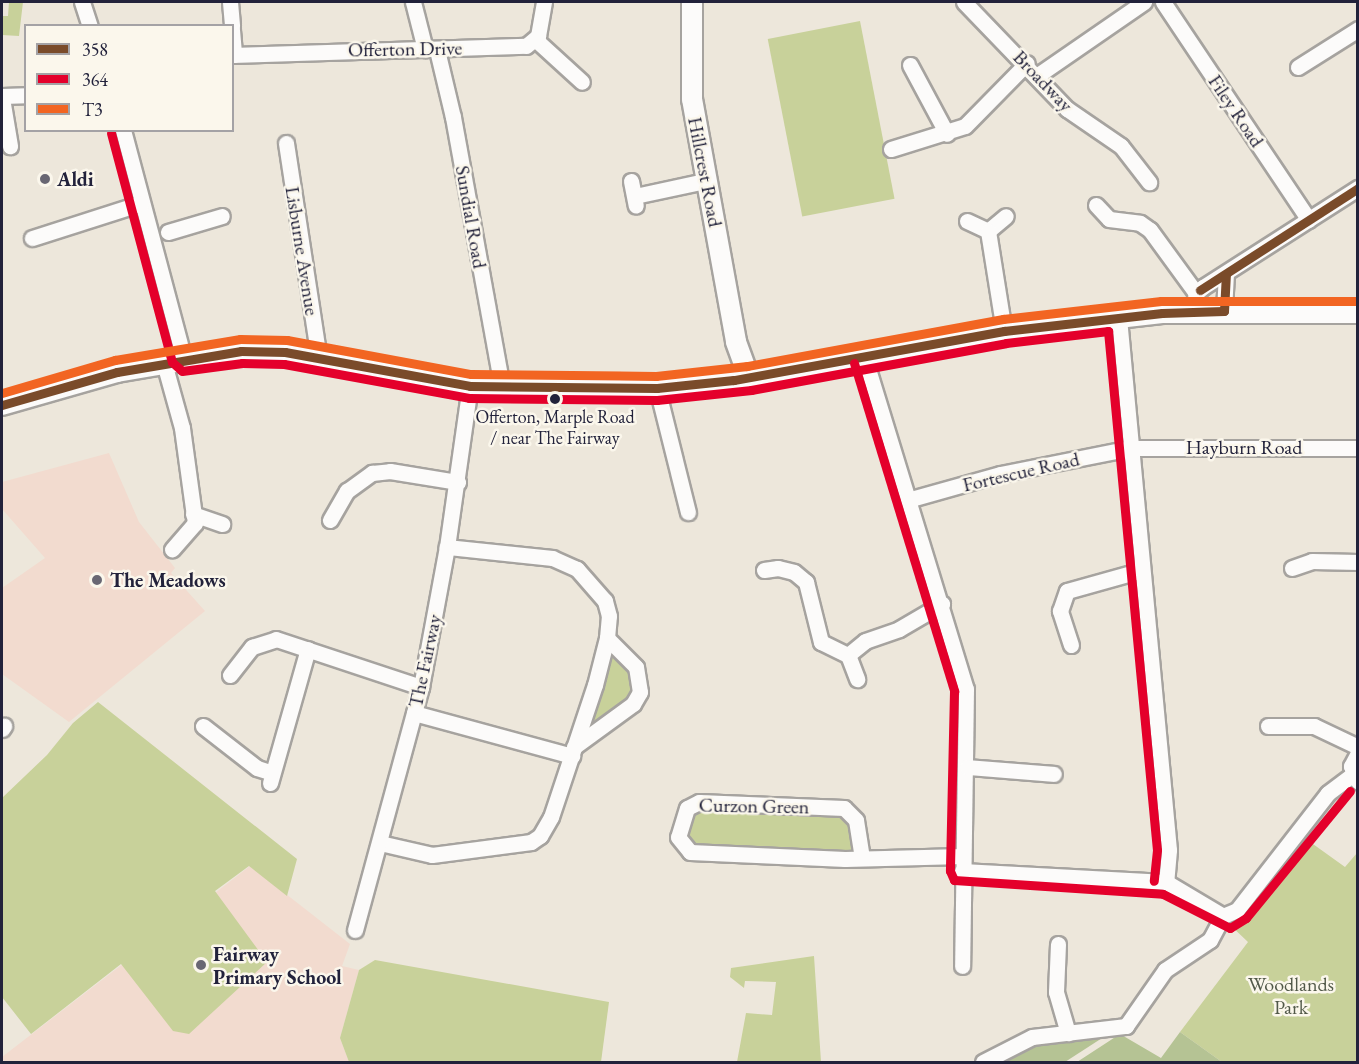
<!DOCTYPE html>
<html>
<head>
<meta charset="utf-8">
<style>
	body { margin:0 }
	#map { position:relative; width:1359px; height:1064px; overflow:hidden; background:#ede7db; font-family:"EB Garamond",serif }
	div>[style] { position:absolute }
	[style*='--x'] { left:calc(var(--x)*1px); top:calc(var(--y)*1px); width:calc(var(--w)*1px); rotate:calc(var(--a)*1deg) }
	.built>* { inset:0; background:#f2dbcf }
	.green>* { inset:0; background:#c8d19a; transform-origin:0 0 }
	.forest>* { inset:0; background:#b5c394 }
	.roads { filter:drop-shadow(2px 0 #a6a39f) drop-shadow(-2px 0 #a6a39f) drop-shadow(0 2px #a6a39f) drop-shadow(0 -2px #a6a39f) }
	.minor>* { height:15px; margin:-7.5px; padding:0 7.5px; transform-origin:7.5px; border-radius:7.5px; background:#fcfbfa }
	.major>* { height:20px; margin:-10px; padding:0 10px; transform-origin:10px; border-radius:10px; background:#fcfbfa }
	.bus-1>* { height:9px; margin:-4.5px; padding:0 4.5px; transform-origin:4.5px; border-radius:4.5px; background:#7a4b2a }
	.bus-2>* { height:9px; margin:-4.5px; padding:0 4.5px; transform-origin:4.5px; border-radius:4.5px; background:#e4002b }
	.bus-3>* { height:9px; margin:-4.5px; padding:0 4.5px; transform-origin:4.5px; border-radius:4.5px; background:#f26522 }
	.dots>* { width:16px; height:16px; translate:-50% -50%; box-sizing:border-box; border:3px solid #fbf7ec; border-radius:50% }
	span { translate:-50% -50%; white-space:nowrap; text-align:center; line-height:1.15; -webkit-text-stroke:5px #fbf7ec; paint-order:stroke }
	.bus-label { font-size:18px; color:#22223b }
	.street-label { font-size:20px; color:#22223b }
	.poi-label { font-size:20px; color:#22223b; font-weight:700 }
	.left { translate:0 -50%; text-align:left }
	.park-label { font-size:20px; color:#525949 }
	.frame { position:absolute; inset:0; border:3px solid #22223b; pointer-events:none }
	.legend { position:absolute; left:24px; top:24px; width:210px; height:108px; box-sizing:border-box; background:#fbf7ec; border:2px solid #a4a2a5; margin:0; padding:8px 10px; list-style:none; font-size:18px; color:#22223b }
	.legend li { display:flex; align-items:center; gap:12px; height:30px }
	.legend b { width:30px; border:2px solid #a4a2a5 }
</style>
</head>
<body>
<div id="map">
	<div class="built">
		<i style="clip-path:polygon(109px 453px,139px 522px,175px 568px,171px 573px,205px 611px,69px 722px,2px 674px,2px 588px,45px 558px,2px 509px,2px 482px)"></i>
		<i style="clip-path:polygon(250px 866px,350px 944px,342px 966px,359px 970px,340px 1038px,349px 1062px,2px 1062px,2px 1057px)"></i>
	</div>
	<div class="green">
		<i style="clip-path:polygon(9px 2px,23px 2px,19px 36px,2px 35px,2px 16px,8px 16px)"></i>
		<i style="left:860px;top:21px;width:181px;height:94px;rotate:79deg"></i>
		<i style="clip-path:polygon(616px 652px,635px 675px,632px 698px,591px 731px,586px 725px,606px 658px)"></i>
		<i style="clip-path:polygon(98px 702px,297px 859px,287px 896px,249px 866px,215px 891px,267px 962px,189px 1034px,173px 1031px,121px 964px,31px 1034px,2px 997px,2px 798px,47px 755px,73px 723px)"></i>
		<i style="clip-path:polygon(687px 808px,844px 808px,862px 858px,685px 849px)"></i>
		<i style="clip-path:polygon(1299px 834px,1345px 867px,1357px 853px,1357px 1062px,1222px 1062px,1180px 1032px,1248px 942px,1229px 924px)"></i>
		<i style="clip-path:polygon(814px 956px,821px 1062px,737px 1062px,746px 1013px,772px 1015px,776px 982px,745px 981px,744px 988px,730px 977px,731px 968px)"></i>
		<i style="clip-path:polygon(375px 960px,609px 1002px,601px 1062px,349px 1062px,340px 1038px,359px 970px)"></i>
	</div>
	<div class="forest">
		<i style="clip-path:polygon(1113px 1031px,1065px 1062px,997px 1062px,1033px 1044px)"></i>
		<i style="clip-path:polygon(1180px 1032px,1222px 1062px,1077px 1062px,1120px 1034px,1161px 1058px)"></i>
	</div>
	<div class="roads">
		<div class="minor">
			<i style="--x:82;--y:2;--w:25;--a:72"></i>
			<i style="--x:230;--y:2;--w:24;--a:85"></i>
			<i style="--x:413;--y:2;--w:49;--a:75.7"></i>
			<i style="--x:964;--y:2;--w:149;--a:46.1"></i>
			<i style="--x:1067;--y:109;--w:65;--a:34.4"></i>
			<i style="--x:1121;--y:146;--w:46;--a:52.1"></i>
			<i style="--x:1163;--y:2;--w:262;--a:56.2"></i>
			<i style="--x:232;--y:30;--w:25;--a:85"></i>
			<i style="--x:536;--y:40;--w:62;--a:42.4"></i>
			<i style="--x:437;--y:50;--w:69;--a:76.6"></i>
			<i style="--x:453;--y:117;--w:273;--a:79.7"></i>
			<i style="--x:232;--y:55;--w:294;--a:-1.8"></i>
			<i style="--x:526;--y:46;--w:16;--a:-40"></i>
			<i style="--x:538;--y:36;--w:35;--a:-80"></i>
			<i style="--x:910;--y:65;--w:78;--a:61.8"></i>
			<i style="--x:1298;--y:67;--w:71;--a:-32.3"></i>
			<i style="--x:1038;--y:75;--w:129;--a:-34.6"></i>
			<i style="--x:2;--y:96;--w:24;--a:-2"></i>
			<i style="--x:2;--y:98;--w:49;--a:80.5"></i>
			<i style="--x:123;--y:130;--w:237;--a:75.1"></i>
			<i style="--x:286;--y:143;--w:219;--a:81.3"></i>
			<i style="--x:891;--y:149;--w:77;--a:-17.3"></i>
			<i style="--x:965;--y:126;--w:88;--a:-45.5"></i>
			<i style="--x:631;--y:181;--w:25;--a:79"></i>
			<i style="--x:635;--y:196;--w:72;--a:-12.1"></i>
			<i style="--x:1096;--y:205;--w:19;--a:47"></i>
			<i style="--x:1109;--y:219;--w:31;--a:7"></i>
			<i style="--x:1140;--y:223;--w:12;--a:35"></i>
			<i style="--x:1150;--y:230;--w:78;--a:53.9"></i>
			<i style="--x:967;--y:221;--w:23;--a:25"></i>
			<i style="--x:988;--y:231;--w:23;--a:-40"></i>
			<i style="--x:988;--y:231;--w:101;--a:80.9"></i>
			<i style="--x:168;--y:232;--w:56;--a:-16.5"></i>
			<i style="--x:32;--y:238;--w:115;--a:-17.7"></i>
			<i style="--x:1193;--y:311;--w:18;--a:-81"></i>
			<i style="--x:1196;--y:293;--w:9;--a:-41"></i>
			<i style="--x:1203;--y:287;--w:184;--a:-32.6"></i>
			<i style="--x:1224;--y:311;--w:37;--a:-87"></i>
			<i style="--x:1119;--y:318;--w:534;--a:84.63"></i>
			<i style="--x:1169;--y:850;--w:32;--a:95"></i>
			<i style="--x:865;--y:359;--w:345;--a:73"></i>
			<i style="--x:966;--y:689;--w:277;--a:90.8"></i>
			<i style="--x:164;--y:363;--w:67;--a:74.5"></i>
			<i style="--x:182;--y:428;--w:96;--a:82.2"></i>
			<i style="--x:195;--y:523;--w:35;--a:131"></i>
			<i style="--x:657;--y:388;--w:128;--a:76"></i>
			<i style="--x:911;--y:499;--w:92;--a:-15.7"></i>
			<i style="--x:1000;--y:474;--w:134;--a:-11.2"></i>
			<i style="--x:1131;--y:448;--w:227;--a:0"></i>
			<i style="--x:193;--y:514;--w:31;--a:19"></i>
			<i style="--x:330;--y:520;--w:34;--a:-60"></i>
			<i style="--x:347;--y:491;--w:31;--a:-36"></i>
			<i style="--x:372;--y:473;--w:18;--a:-6"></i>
			<i style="--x:390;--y:471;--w:69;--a:9.2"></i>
			<i style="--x:1292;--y:568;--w:21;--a:-19"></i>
			<i style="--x:1312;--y:561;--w:46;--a:1.2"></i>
			<i style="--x:764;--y:570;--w:14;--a:-8"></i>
			<i style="--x:778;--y:568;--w:16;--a:14"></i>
			<i style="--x:794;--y:572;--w:16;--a:40"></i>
			<i style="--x:806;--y:582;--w:62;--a:76"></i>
			<i style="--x:821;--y:642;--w:30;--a:26"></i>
			<i style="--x:848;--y:655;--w:22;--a:-39"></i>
			<i style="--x:865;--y:641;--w:36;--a:-19"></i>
			<i style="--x:899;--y:629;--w:50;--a:-30.2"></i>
			<i style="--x:1071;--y:645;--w:36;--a:-108"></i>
			<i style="--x:1060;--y:611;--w:21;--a:-71"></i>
			<i style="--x:1067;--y:591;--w:78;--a:-15.6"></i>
			<i style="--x:848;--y:655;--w:26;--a:69"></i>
			<i style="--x:230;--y:675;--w:36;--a:-52"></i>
			<i style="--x:252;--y:647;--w:25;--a:-18"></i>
			<i style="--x:276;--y:639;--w:153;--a:18.3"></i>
			<i style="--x:414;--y:713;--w:164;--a:15.2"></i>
			<i style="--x:203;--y:726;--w:68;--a:37.9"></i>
			<i style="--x:257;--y:768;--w:16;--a:18"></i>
			<i style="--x:1268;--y:726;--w:46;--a:0"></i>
			<i style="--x:1314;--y:726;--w:49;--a:25.5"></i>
			<i style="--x:2;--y:729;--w:4;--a:-56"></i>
			<i style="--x:574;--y:747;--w:73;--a:-36.1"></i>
			<i style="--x:633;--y:704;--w:14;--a:-60"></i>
			<i style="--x:640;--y:692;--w:25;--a:-99"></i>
			<i style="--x:636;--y:667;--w:41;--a:-135"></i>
			<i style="--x:1358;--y:753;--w:15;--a:118"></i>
			<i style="--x:1351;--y:766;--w:17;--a:66"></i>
			<i style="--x:967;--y:767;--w:87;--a:4.6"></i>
			<i style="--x:270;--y:783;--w:139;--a:-74.2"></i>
			<i style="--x:380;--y:843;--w:53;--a:13"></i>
			<i style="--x:432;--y:855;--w:100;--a:-7.5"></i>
			<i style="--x:531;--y:842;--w:11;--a:-34"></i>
			<i style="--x:540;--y:836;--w:22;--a:-60"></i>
			<i style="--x:551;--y:817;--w:139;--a:-71.6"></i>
			<i style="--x:595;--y:685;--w:49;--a:-75.7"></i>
			<i style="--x:607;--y:638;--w:22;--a:-85"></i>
			<i style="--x:609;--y:616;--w:16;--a:-105"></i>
			<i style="--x:605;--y:601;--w:43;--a:-131.2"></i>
			<i style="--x:577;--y:569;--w:27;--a:-156"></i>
			<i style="--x:552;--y:558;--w:106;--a:-174"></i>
			<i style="--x:862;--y:858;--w:38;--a:-99"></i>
			<i style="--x:856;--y:820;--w:17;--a:-135"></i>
			<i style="--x:844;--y:808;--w:145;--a:-177.6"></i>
			<i style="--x:699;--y:802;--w:13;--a:153"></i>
			<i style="--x:687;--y:808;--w:30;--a:107"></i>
			<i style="--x:678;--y:837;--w:19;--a:51"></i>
			<i style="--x:690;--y:852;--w:155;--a:2.6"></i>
			<i style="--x:845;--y:859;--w:118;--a:-1.5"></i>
			<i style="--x:962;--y:871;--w:204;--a:3.1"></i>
			<i style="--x:1166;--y:882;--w:66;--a:30.8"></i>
			<i style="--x:1223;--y:916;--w:15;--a:-23"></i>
			<i style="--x:1237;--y:910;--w:148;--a:-52.1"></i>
			<i style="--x:1328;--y:793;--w:30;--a:-37"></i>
			<i style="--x:355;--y:930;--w:252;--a:-74.8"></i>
			<i style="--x:421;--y:687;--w:142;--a:-79.5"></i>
			<i style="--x:447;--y:547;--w:163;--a:-81.9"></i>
			<i style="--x:1058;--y:944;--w:48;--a:92.4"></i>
			<i style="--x:1056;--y:992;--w:43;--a:73.7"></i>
			<i style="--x:983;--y:1062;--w:55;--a:-27"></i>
			<i style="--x:1032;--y:1037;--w:95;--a:-6.7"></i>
			<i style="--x:1126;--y:1026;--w:68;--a:-55.1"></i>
			<i style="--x:1165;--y:970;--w:54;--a:-33.7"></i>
			<i style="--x:1210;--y:940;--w:27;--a:-62"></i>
		</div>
		<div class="major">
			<i style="--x:692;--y:2;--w:97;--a:90"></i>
			<i style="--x:692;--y:99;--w:247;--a:79.7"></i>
			<i style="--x:736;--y:342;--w:38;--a:70"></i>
			<i style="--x:2;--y:405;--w:120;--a:-16"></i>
			<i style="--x:117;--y:372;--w:126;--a:-9.6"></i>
			<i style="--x:241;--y:351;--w:44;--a:1.3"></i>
			<i style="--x:285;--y:352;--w:188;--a:10.4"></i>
			<i style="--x:470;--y:386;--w:187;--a:0.6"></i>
			<i style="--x:657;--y:388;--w:93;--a:-6.2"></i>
			<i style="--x:749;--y:378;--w:259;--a:-10.4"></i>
			<i style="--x:1004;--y:331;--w:159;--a:-6.5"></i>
			<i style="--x:1162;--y:313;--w:196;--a:0"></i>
		</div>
	</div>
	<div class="bus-1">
		<i style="--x:1200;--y:290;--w:188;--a:-32.8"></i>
		<i style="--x:2;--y:405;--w:120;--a:-16"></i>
		<i style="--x:117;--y:372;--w:126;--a:-9.6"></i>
		<i style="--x:241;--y:351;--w:44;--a:1.3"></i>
		<i style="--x:285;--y:352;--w:188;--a:10.4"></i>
		<i style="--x:470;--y:386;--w:187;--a:0.6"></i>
		<i style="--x:657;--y:388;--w:77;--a:-5.9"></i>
		<i style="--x:734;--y:380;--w:274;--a:-10.3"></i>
		<i style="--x:1004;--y:331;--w:159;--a:-6.5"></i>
		<i style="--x:1162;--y:313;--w:62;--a:-1.8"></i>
		<i style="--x:1224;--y:311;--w:37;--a:-87"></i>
	</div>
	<div class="bus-2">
		<i style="--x:111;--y:133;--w:237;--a:75.1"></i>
		<i style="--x:172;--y:362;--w:13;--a:42"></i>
		<i style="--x:182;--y:371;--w:61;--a:-7.6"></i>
		<i style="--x:242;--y:363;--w:42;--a:1.4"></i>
		<i style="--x:284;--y:364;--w:188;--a:10.4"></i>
		<i style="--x:469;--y:398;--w:188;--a:0.6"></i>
		<i style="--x:657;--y:400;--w:95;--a:-6.1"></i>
		<i style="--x:751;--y:390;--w:259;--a:-10.4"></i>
		<i style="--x:1006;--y:343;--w:103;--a:-6.7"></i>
		<i style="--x:1108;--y:331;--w:521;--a:84.61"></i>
		<i style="--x:1157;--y:850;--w:31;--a:96"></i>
		<i style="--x:854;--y:363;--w:343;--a:73"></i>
		<i style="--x:954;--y:691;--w:180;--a:91.3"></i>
		<i style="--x:950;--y:871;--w:10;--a:66"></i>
		<i style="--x:954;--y:880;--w:209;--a:3.8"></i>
		<i style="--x:1163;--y:894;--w:75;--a:26.9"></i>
		<i style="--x:1230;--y:928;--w:19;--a:-32"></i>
		<i style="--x:1246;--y:918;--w:164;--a:-50.7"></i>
	</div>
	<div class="bus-3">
		<i style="--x:2;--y:393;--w:118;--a:-16.3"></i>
		<i style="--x:115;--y:360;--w:127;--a:-9.5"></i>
		<i style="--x:240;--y:339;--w:47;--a:1.2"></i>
		<i style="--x:287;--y:340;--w:187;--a:10.5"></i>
		<i style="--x:471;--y:374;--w:185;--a:0.6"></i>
		<i style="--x:656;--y:376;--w:92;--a:-6.3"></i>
		<i style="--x:747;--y:366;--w:260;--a:-10.4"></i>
		<i style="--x:1003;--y:319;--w:159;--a:-6.5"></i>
		<i style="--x:1161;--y:301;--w:197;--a:0"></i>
	</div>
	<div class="dots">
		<i style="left:45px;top:179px;background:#696773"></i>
		<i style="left:555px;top:399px;background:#22223b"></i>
		<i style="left:97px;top:580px;background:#696773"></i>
		<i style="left:201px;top:965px;background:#696773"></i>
	</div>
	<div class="bus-label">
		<span style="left:555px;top:428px">Offerton, Marple Road<br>/ near The Fairway</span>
	</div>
	<div class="street-label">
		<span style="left:405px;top:49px;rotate:-1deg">Offerton Drive</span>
		<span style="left:1043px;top:81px;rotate:46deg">Broadway</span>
		<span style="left:1236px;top:111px;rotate:56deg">Filey Road</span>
		<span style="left:705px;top:172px;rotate:79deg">Hillcrest Road</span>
		<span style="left:471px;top:217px;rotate:80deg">Sundial Road</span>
		<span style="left:302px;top:251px;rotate:81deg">Lisburne Avenue</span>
		<span style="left:1244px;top:447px">Hayburn Road</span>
		<span style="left:1021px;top:472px;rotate:-13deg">Fortescue Road</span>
		<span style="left:425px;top:661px;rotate:-78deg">The Fairway</span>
		<span style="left:754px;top:806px;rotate:1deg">Curzon Green</span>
	</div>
	<div class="poi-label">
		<span class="left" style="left:57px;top:179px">Aldi</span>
		<span class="left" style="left:110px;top:580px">The Meadows</span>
		<span class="left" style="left:213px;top:966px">Fairway<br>Primary School</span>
	</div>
	<div class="park-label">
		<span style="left:1291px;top:996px">Woodlands<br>Park</span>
	</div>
	<div class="frame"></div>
	<ul class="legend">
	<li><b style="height:8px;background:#7a4b2a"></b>358</li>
	<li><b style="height:8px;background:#e4002b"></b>364</li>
	<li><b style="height:8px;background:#f26522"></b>T3</li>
	</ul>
</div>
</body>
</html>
